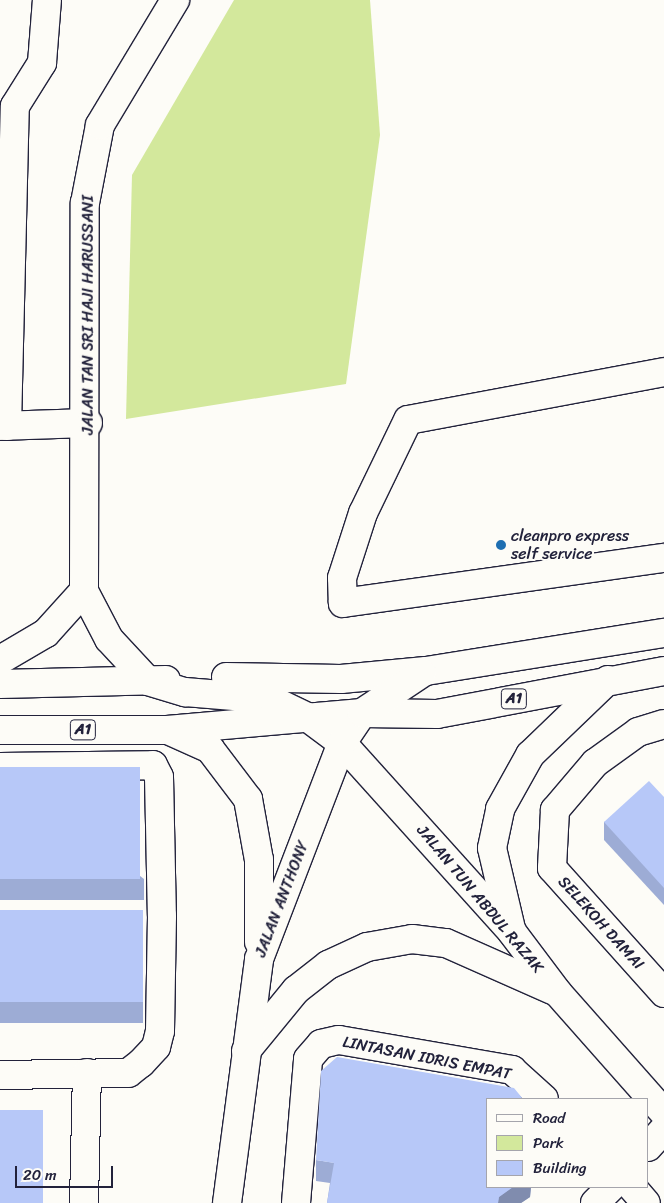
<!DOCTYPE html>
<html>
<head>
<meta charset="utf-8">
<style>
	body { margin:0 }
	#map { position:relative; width:664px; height:1203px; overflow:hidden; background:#fdfcf7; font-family:Sriracha,sans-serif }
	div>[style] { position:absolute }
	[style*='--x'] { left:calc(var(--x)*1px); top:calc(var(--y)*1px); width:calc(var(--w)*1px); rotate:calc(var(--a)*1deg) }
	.green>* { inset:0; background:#d3e89c }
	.roads { filter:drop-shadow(1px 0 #22223b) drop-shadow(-1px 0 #22223b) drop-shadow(0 1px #22223b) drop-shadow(0 -1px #22223b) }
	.minor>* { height:28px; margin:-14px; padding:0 14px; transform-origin:14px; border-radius:14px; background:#fdfcf7 }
	.major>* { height:28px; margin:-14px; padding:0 14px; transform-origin:14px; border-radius:14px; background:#fdfcf7 }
	.wall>* { inset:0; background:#9dacd5; transform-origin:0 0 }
	.shaded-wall>* { inset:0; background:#808cae }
	.building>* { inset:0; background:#b7c8f8; transform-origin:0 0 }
	.dots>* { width:14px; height:14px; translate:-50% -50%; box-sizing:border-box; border:2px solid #fdfcf7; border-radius:50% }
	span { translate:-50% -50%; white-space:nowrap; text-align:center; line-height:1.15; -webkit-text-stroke:4px #fdfcf7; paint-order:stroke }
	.shield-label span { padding:1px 4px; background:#fdfcf7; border:1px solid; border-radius:4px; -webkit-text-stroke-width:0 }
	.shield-label { font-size:15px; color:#22223b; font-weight:700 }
	.street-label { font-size:16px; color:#22223b }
	.poi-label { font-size:16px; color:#22223b }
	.left { translate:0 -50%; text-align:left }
	.legend { position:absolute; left:486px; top:1098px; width:162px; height:90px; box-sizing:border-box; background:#fdfcf7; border:1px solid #a5a5ac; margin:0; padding:6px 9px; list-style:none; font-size:15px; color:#22223b }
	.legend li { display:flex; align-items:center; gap:10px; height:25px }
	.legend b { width:25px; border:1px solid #a5a5ac }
	.scale { position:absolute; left:15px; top:1166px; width:98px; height:22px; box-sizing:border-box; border:2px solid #22223b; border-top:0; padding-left:6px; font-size:15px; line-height:18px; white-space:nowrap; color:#22223b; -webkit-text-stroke:4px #fdfcf7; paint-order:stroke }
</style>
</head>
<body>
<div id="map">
	<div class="green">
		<i style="clip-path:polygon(234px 0,370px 0,380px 135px,346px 384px,126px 419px,132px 175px)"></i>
	</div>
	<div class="roads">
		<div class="minor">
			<i style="--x:664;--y:372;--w:260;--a:169.4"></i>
			<i style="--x:408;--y:420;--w:103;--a:115.8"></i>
			<i style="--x:363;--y:513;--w:68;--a:107.9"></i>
			<i style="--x:342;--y:578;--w:25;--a:88"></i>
			<i style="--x:343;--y:603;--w:324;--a:-8"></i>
			<i style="--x:0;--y:426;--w:88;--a:-2"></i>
			<i style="--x:7;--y:426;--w:320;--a:-88.6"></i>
			<i style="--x:15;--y:106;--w:51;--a:-57.9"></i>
			<i style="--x:42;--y:63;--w:63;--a:-85.5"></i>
			<i style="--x:0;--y:660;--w:53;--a:-30.4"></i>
			<i style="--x:46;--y:633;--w:57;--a:-47.9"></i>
			<i style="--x:148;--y:681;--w:57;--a:-132.9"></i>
			<i style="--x:109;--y:639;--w:54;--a:-117.5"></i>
			<i style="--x:84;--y:591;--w:388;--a:-89.9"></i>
			<i style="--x:85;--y:203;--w:79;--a:-79.1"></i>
			<i style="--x:100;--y:125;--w:146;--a:-59"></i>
			<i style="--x:664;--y:724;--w:27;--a:163"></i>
			<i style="--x:638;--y:732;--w:53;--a:144.2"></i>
			<i style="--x:595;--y:763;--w:62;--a:130.4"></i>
			<i style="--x:555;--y:810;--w:58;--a:93"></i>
			<i style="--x:552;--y:868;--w:168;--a:48.1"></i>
			<i style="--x:0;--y:767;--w:153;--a:-0.7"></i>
			<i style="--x:153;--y:765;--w:13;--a:63"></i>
			<i style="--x:159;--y:777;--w:139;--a:88.8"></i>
			<i style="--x:162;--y:916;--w:115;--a:91"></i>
			<i style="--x:160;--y:1031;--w:16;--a:104"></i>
			<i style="--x:156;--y:1047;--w:22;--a:133"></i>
			<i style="--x:141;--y:1063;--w:16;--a:142"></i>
			<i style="--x:128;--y:1073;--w:128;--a:179.1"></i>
			<i style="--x:648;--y:1147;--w:24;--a:-48"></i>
			<i style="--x:632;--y:1187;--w:21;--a:49"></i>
			<i style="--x:84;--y:1203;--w:130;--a:-88.7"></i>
			<i style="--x:296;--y:1203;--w:144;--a:-85.2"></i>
			<i style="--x:308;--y:1059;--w:20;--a:-49"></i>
			<i style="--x:321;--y:1044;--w:18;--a:-13"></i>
			<i style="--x:339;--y:1040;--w:176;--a:9.8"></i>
			<i style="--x:512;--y:1070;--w:43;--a:42.2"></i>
			<i style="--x:595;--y:1203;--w:23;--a:-45"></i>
		</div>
		<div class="major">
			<i style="--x:226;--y:677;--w:115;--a:1"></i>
			<i style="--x:341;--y:679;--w:85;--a:-5.4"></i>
			<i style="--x:426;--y:671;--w:241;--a:-9.1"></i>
			<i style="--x:148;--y:681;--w:39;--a:17"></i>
			<i style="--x:185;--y:692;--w:85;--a:4.7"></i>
			<i style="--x:270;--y:699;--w:41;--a:25.9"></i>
			<i style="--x:307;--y:717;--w:44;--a:36.6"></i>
			<i style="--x:342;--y:743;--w:254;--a:48"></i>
			<i style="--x:512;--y:932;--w:76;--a:53"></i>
			<i style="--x:558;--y:993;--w:160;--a:48.5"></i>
			<i style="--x:0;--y:684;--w:166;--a:-1.4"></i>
			<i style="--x:0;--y:730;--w:167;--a:0"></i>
			<i style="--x:167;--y:730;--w:196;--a:-5"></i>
			<i style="--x:362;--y:713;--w:75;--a:0.8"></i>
			<i style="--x:437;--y:714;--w:231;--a:-10.7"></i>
			<i style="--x:170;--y:731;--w:44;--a:24.2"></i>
			<i style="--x:210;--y:749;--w:63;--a:52.8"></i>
			<i style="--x:248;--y:799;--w:62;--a:79.8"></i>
			<i style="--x:259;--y:860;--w:82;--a:90"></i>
			<i style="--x:511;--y:929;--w:83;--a:-103.2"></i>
			<i style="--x:492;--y:848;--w:40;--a:-78"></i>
			<i style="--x:500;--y:809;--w:62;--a:-60.9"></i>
			<i style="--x:530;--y:755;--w:108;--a:-43.9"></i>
			<i style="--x:246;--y:1051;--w:79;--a:-50.7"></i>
			<i style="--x:296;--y:990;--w:41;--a:-38"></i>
			<i style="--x:328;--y:965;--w:43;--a:-24.8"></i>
			<i style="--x:367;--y:947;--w:46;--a:-10.1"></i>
			<i style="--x:412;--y:939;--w:34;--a:7"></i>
			<i style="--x:446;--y:943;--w:116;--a:23.9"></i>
			<i style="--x:227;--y:1203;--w:246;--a:-82.5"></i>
			<i style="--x:259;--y:959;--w:231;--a:-69"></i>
			<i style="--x:342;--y:743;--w:36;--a:-56"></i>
			<i style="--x:362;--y:713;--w:72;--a:-33.7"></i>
		</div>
	</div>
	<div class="wall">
		<i style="clip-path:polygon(0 767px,144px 879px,144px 900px,0 900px)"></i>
		<i style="clip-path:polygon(664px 797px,664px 905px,604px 840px,604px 822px)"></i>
		<i style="left:0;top:910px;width:143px;height:113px"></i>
		<i style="clip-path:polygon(316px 1160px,488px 1187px,531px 1187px,530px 1197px,521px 1203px,327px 1203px,330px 1183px,316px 1181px)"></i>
	</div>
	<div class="shaded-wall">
		<i style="clip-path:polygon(513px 1187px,531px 1187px,530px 1197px,521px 1203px,498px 1203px,499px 1197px)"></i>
	</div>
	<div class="building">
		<i style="left:0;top:767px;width:140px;height:112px"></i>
		<i style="clip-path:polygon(649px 781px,664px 797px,664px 888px,604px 822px)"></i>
		<i style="left:0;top:910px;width:143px;height:92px"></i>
		<i style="clip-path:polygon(337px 1057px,514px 1088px,523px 1099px,488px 1099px,488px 1187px,513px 1187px,499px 1197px,498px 1203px,327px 1203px,334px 1163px,316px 1160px,321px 1071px)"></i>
		<i style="left:0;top:1110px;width:43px;height:93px"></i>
	</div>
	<div class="dots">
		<i style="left:501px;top:545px;background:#1f6fb2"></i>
	</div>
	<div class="shield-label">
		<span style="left:514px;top:699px">A1</span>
		<span style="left:83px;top:730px">A1</span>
	</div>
	<div class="street-label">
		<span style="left:88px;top:315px;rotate:-90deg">JALAN TAN SRI HAJI HARUSSANI</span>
		<span style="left:282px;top:899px;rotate:-69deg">JALAN ANTHONY</span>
		<span style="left:480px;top:899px;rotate:50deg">JALAN TUN ABDUL RAZAK</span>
		<span style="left:601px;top:923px;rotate:48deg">SELEKOH DAMAI</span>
		<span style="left:427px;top:1058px;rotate:11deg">LINTASAN IDRIS EMPAT</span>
	</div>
	<div class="poi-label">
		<span class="left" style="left:511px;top:545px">cleanpro express<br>self service</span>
	</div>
	<ul class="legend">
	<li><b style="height:6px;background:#fdfcf7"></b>Road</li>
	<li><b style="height:14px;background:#d3e89c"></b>Park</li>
	<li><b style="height:14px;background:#b7c8f8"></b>Building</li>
	</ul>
	<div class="scale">20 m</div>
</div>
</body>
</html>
